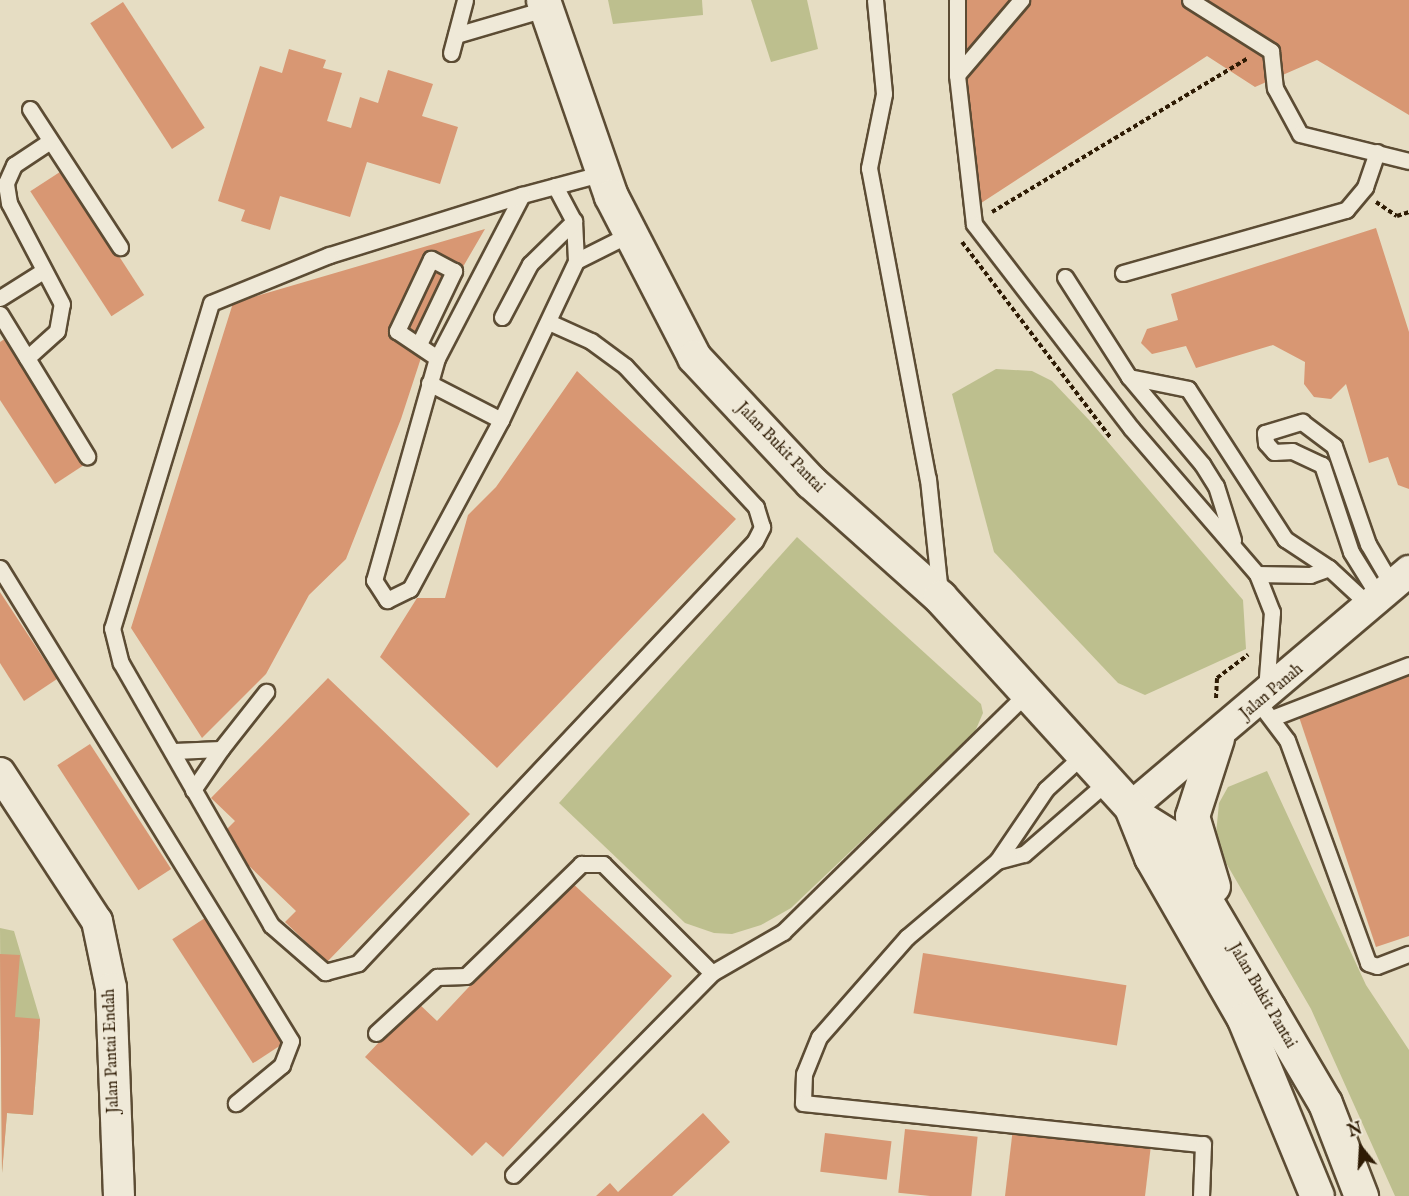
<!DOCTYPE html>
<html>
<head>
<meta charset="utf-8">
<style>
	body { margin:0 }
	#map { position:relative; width:1409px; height:1196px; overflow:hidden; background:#e6ddc3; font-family:"IM FELL English",serif }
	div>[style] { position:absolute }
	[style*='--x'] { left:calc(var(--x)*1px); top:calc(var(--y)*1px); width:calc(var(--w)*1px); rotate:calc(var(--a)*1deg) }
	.green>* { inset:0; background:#bdbf8e }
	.building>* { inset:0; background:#d89773; transform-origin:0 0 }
	.path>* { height:4px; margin-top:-2px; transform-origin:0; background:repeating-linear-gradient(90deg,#2e1b04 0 4.5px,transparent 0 7.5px) }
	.roads { filter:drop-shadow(2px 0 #5c4c34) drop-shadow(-2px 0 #5c4c34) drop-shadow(0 2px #5c4c34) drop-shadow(0 -2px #5c4c34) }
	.service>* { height:15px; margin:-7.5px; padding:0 7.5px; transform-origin:7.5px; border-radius:7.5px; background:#efe9d8 }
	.minor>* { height:30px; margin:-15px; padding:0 15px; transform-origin:15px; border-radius:15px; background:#efe9d8 }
	.tertiary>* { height:33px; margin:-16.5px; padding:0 16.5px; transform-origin:16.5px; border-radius:16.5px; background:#efe9d8 }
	span { translate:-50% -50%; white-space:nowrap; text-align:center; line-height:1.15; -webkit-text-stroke:4.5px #efe9d8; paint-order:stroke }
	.street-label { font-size:16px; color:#2e1b04 }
	.north { position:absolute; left:1331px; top:1118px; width:60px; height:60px; -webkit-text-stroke:4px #efe9d8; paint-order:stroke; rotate:342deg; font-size:16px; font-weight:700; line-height:24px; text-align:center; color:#2e1b04 }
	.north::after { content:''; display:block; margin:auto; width:21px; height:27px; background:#2e1b04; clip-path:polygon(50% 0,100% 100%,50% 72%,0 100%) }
</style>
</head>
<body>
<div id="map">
	<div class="green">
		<i style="clip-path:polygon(608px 0,702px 0,703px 15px,613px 24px)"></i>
		<i style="clip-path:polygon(751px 0,807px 0,818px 49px,771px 62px)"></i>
		<i style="clip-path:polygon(996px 369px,1032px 371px,1052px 381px,1090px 421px,1243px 600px,1246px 649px,1145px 695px,1118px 683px,994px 552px,952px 394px)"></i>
		<i style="clip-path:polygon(797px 537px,981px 704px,983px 713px,974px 734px,791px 908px,761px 925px,732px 934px,714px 933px,685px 923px,559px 803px)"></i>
		<i style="clip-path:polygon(1267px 771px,1366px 985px,1409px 1050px,1409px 1196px,1395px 1196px,1311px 1009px,1215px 844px,1219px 803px,1228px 787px)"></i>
		<i style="clip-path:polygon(0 928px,14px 931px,40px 1019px,33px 1115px,7px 1113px,2px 1173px)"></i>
	</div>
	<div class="building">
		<i style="clip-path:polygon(963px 0,1409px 0,1409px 115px,1317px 60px,1255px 87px,1207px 56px,975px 207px,962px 62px)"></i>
		<i style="left:123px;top:2px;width:150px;height:39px;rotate:57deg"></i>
		<i style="clip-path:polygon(289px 49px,326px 60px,323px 68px,342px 73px,327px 121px,351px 128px,360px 97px,378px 103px,388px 70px,433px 84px,422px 116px,458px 127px,440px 184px,367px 162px,350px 217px,280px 196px,270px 230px,241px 221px,245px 210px,218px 201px,260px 66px,282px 73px)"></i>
		<i style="left:63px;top:170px;width:149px;height:39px;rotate:57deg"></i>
		<i style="clip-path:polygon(1376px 228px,1409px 332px,1409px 489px,1398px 485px,1388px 457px,1369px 463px,1346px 384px,1331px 399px,1314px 397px,1304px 384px,1305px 362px,1273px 345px,1196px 368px,1186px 346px,1152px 354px,1141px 343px,1147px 329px,1178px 320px,1171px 294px)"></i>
		<i style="clip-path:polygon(485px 229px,435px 315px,401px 419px,346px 559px,309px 595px,266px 674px,202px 738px,131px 628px,233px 303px)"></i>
		<i style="clip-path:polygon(6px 338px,87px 463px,55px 484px,0 400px,0 342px)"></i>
		<i style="clip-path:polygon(577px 371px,736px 519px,497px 768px,380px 657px,417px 598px,445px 598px,468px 515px,496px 487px)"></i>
		<i style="clip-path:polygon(0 592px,57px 679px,24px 701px,0 663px)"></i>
		<i style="clip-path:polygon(1409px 673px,1409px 936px,1376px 947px,1297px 711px)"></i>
		<i style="clip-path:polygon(328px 678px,470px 814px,327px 962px,285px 922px,296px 911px,219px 837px,235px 821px,211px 798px)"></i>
		<i style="left:90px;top:744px;width:149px;height:39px;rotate:57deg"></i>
		<i style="clip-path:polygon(569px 880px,672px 976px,503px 1157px,486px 1142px,472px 1156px,365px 1057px,417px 1002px,437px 1021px)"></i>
		<i style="left:205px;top:918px;width:148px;height:39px;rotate:57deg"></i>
		<i style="left:923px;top:953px;width:206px;height:61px;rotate:9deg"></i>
		<i style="clip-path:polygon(0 954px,20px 955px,15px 1017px,40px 1019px,33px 1115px,7px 1113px,2px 1173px)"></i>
		<i style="clip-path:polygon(703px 1113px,730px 1142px,672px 1196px,596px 1196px,610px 1183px,618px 1192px)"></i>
		<i style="clip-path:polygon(1013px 1128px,1151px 1145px,1145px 1196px,1005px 1196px)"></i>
		<i style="left:905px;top:1129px;width:73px;height:64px;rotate:6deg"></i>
		<i style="left:825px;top:1133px;width:67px;height:39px;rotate:7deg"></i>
	</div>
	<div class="path">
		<i style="--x:1376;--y:202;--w:25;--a:34"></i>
		<i style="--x:1397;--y:216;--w:13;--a:-18"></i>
		<i style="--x:992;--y:212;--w:299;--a:-31"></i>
		<i style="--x:962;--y:242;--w:246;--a:52.8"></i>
		<i style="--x:1216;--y:698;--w:20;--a:-87"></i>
		<i style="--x:1217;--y:678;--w:39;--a:-37"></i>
	</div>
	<div class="roads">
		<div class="service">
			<i style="--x:875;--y:0;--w:94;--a:84.5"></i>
			<i style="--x:884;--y:94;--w:76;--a:101.5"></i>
			<i style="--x:869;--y:168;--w:317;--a:79.3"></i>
			<i style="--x:928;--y:479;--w:116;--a:84"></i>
			<i style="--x:957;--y:0;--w:75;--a:90"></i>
			<i style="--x:957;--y:75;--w:150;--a:83.5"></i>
			<i style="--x:974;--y:224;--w:257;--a:52.4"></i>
			<i style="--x:1131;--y:428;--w:193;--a:49.2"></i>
			<i style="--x:1257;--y:574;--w:41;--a:68.5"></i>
			<i style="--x:1272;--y:612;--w:78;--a:94.4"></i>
			<i style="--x:1190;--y:0;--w:96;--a:32.2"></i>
			<i style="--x:1271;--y:51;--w:37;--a:84"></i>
			<i style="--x:1275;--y:88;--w:52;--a:61.5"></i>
			<i style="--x:1300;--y:134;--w:112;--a:13.9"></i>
			<i style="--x:456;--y:35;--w:93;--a:-16.3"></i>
			<i style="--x:451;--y:53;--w:55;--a:-75.2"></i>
			<i style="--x:957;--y:75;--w:99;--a:-49.5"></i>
			<i style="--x:30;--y:109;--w:165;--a:56.9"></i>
			<i style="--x:604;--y:173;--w:85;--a:165"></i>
			<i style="--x:522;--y:195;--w:184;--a:117.5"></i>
			<i style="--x:437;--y:358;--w:231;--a:105.8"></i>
			<i style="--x:374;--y:580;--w:24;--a:57"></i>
			<i style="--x:387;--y:600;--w:25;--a:-26"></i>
			<i style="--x:410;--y:589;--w:192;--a:-61.7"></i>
			<i style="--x:501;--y:420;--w:176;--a:-64.7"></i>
			<i style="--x:576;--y:261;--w:58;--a:-26.6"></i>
			<i style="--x:555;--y:186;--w:40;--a:62"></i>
			<i style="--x:574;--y:221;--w:40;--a:87.1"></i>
			<i style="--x:522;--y:195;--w:202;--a:162.7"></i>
			<i style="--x:329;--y:255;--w:127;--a:157.9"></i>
			<i style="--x:211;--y:303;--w:340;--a:106.9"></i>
			<i style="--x:112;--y:628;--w:36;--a:76"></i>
			<i style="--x:121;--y:663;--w:302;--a:60.2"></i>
			<i style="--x:271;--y:925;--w:72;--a:41"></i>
			<i style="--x:325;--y:972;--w:34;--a:-15"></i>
			<i style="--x:358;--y:963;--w:579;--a:-46.75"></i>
			<i style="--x:755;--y:541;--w:16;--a:-63"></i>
			<i style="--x:762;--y:527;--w:21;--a:-107"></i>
			<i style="--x:756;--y:507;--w:192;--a:-132.9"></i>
			<i style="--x:625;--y:366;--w:42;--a:-143.7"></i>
			<i style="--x:591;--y:341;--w:46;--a:-155.7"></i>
			<i style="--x:1123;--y:273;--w:232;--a:-15.8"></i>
			<i style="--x:1346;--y:210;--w:30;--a:-50"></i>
			<i style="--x:1365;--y:187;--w:37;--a:-71"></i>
			<i style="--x:1065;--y:277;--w:119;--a:57.4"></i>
			<i style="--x:1129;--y:377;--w:60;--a:11.5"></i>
			<i style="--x:1188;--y:389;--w:179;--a:57.1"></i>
			<i style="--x:1285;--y:539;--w:53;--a:33.4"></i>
			<i style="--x:1329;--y:568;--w:56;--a:42.8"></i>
			<i style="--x:0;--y:298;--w:51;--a:-32.1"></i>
			<i style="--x:0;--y:314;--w:167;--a:58.5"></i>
			<i style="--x:502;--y:317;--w:60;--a:-62.2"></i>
			<i style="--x:530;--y:264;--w:62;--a:-44.3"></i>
			<i style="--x:420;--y:342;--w:79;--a:-64.4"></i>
			<i style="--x:454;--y:271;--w:26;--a:-152"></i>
			<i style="--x:431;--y:259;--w:80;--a:115.3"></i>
			<i style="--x:397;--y:331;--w:48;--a:34"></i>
			<i style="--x:27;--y:358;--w:40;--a:-42"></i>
			<i style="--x:57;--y:331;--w:27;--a:-80"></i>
			<i style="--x:62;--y:304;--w:114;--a:-117.7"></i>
			<i style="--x:9;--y:203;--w:20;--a:-99"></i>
			<i style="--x:6;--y:183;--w:20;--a:-66"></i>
			<i style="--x:14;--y:165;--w:43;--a:-33.7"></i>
			<i style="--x:1129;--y:377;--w:114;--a:50"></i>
			<i style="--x:1202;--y:464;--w:26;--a:58"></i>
			<i style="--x:1216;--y:486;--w:57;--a:72.5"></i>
			<i style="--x:429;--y:383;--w:81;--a:27.2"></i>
			<i style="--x:0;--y:568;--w:555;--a:58.4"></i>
			<i style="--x:291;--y:1041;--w:26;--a:111"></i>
			<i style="--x:282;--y:1065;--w:60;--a:140.4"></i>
			<i style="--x:1257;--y:574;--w:53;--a:1.1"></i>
			<i style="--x:1310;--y:575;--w:20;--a:-20"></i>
			<i style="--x:1379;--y:597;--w:53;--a:-121.9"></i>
			<i style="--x:1351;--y:552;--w:92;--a:-108.4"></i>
			<i style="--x:1322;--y:465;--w:33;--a:-155"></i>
			<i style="--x:1292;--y:451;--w:18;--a:177"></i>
			<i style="--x:1274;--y:452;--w:12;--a:-132"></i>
			<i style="--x:1266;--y:443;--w:10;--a:-96"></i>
			<i style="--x:1265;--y:433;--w:39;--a:-17"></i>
			<i style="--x:1302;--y:422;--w:40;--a:37"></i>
			<i style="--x:1334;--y:446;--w:104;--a:70.9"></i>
			<i style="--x:1368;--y:544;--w:48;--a:59.7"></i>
			<i style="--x:1259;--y:703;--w:46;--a:52.9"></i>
			<i style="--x:1287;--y:740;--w:237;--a:70"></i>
			<i style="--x:1368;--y:963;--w:9;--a:18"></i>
			<i style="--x:1377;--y:966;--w:34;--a:-21"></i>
			<i style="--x:1272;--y:718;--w:147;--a:-21.1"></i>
			<i style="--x:174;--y:751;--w:47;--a:-2.4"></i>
			<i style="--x:221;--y:749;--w:73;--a:-51.7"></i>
			<i style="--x:1084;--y:754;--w:52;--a:137.4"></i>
			<i style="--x:1046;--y:789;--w:87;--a:124.2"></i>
			<i style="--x:997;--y:861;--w:118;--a:139.8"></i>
			<i style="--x:907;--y:937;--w:133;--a:131.3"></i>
			<i style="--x:819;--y:1037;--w:40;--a:112"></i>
			<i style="--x:804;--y:1074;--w:29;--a:92"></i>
			<i style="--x:803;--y:1103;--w:402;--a:5.9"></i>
			<i style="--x:1203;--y:1144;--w:52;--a:92.2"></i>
			<i style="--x:193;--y:790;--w:50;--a:-55.7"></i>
			<i style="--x:997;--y:861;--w:28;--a:-15"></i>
			<i style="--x:1024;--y:854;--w:111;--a:-41"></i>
			<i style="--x:376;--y:1033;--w:83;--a:-42.6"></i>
			<i style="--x:437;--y:977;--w:29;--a:-2"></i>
			<i style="--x:466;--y:976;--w:161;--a:-44.2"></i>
			<i style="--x:581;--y:864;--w:22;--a:0"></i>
			<i style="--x:603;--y:864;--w:154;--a:45"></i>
			<i style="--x:513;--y:1175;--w:284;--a:-45.4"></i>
			<i style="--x:712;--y:973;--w:82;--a:-30"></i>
			<i style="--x:783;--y:932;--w:340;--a:-44.4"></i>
		</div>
		<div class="minor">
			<i style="--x:0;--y:773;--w:177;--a:56.8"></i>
			<i style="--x:97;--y:921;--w:68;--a:78.2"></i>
			<i style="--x:111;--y:988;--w:208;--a:87.8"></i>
			<i style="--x:1131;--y:807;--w:365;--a:-40.3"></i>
		</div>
		<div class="tertiary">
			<i style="--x:543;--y:0;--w:207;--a:70.9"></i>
			<i style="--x:611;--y:196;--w:181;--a:62.7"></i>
			<i style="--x:694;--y:357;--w:171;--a:46.9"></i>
			<i style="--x:811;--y:482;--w:173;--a:41.7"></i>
			<i style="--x:940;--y:597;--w:284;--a:47.7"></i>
			<i style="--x:1131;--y:807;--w:54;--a:68.2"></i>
			<i style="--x:1151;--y:857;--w:187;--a:60.1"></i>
			<i style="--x:1244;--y:1019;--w:191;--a:67.6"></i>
			<i style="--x:1137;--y:816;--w:36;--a:32"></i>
			<i style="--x:1167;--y:835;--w:201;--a:59.5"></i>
			<i style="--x:1269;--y:1008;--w:110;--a:59.5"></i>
			<i style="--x:1325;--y:1103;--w:100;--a:68.8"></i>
			<i style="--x:1213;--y:886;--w:73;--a:-106.7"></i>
			<i style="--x:1192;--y:816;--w:82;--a:-72.2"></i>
		</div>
	</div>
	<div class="street-label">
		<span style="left:780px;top:448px;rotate:46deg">Jalan Bukit Pantai</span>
		<span style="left:1272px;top:692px;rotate:-40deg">Jalan Panah</span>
		<span style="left:1262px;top:996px;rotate:60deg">Jalan Bukit Pantai</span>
		<span style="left:112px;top:1051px;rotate:-92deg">Jalan Pantai Endah</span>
	</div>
	<div class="north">N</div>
</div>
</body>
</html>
